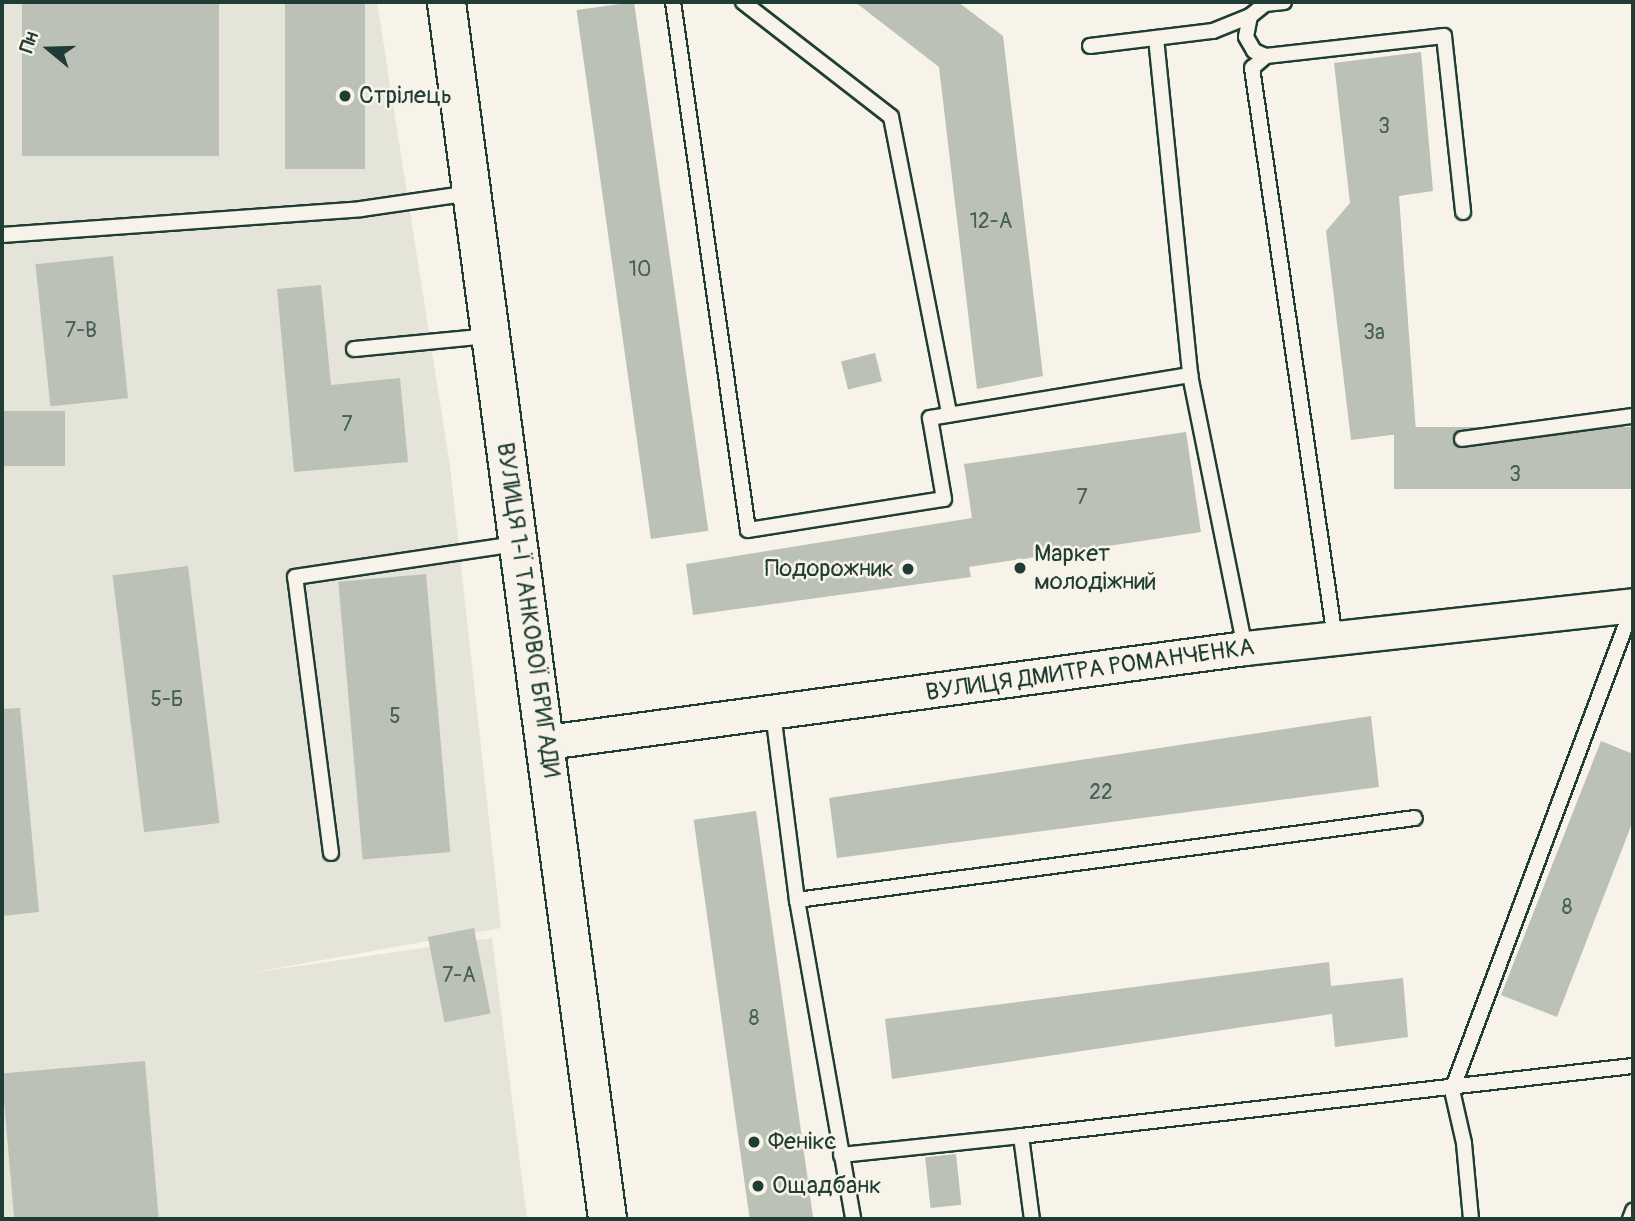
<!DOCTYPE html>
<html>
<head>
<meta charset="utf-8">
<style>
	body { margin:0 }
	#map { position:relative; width:1635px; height:1221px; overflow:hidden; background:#f7f3e8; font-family:Pangolin,sans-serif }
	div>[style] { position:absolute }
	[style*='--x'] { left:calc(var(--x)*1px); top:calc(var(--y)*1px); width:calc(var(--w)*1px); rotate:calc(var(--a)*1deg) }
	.built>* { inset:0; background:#e5e4d9 }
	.building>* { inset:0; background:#bbc1b6; transform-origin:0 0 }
	.roads { filter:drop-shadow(2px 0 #1f3d34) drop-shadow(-2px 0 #1f3d34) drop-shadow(0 2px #1f3d34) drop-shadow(0 -2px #1f3d34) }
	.service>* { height:14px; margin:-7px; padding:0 7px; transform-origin:7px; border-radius:7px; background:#f7f3e8 }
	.tertiary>* { height:33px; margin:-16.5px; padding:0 16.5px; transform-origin:16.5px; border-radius:16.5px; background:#f7f3e8 }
	.secondary>* { height:37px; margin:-18.5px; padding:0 18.5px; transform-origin:18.5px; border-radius:18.5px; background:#f7f3e8 }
	.dots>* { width:19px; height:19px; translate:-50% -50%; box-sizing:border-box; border:4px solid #f7f3e8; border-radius:50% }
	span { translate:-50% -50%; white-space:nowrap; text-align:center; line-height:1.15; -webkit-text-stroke:5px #f7f3e8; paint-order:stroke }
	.number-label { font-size:21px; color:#465e54 }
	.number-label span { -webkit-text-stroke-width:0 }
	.poi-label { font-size:24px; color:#1f3d34 }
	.left { translate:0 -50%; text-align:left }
	.right { translate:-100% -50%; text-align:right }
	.street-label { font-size:24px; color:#1f3d34 }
	.frame { position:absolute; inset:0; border:4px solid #1f3d34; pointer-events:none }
	.north { position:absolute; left:14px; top:14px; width:70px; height:70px; -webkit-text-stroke:5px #f7f3e8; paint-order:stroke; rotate:289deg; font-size:19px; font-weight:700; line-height:28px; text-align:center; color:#1f3d34 }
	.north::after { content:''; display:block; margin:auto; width:24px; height:32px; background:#1f3d34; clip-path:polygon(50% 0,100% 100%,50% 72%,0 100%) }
</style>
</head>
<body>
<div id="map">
	<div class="built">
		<i style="clip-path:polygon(2px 2px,377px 2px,450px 466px,501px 928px,244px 974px,492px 938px,527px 1219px,2px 1219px)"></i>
	</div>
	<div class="building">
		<i style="left:22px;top:2px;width:197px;height:154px"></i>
		<i style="left:285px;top:2px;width:80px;height:167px"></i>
		<i style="left:634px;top:2px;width:534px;height:58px;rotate:82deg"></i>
		<i style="clip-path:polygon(855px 2px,958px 2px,1003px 36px,1043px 376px,977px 389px,939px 67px)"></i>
		<i style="clip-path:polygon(1421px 52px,1433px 191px,1399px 196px,1416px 432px,1351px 440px,1326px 231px,1350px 203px,1334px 63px)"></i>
		<i style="left:113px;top:256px;width:143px;height:78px;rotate:84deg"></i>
		<i style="clip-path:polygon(321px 285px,331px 385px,400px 378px,408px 462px,294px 472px,277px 289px)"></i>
		<i style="left:875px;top:353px;width:29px;height:35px;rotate:76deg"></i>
		<i style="left:2px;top:411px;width:63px;height:55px"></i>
		<i style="left:1633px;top:427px;width:62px;height:239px;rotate:90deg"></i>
		<i style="clip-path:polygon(1186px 432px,1201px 532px,969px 567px,971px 577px,693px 615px,686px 564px,972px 518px,964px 464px)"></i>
		<i style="left:188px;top:566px;width:259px;height:76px;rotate:83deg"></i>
		<i style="left:426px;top:574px;width:279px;height:88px;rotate:85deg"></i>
		<i style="clip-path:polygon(20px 708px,39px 912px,2px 916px,2px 709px)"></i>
		<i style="clip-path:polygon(1371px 716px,1379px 787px,837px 858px,829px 798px)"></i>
		<i style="clip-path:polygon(1601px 741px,1633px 754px,1633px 821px,1557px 1017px,1501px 995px)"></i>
		<i style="left:756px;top:811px;width:412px;height:63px;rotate:82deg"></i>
		<i style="left:474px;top:928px;width:87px;height:47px;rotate:79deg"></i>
		<i style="clip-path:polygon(1329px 962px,1331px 986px,1403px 978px,1408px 1037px,1335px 1047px,1332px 1014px,892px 1079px,885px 1019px)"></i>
		<i style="left:145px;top:1061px;width:159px;height:144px;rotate:85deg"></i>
		<i style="left:956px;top:1154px;width:51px;height:31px;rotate:84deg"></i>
	</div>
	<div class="roads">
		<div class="service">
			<i style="--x:673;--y:2;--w:533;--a:81.92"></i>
			<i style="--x:748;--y:530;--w:198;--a:-9"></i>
			<i style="--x:944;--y:499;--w:82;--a:-99.8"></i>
			<i style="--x:930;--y:418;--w:264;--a:-9.4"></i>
			<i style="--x:743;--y:2;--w:187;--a:37.8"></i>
			<i style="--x:891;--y:117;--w:303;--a:78.9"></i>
			<i style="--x:1284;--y:2;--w:19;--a:174"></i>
			<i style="--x:1265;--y:4;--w:19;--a:141"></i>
			<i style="--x:1250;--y:16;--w:21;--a:101"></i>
			<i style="--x:1246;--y:37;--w:16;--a:60"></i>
			<i style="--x:1254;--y:51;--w:13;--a:23"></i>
			<i style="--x:1266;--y:56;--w:179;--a:-6.4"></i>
			<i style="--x:1444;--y:36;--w:177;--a:83.8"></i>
			<i style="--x:1156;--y:38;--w:339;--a:84.2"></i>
			<i style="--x:1190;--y:375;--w:278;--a:78.6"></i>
			<i style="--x:1090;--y:46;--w:124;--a:-7"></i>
			<i style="--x:1213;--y:31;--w:40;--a:-22"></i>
			<i style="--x:1266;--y:56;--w:18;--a:139"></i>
			<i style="--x:1252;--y:68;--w:576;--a:81.72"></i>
			<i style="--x:2;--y:235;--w:360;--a:-4.1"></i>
			<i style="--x:361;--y:209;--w:111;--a:-8.3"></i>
			<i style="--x:354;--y:349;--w:135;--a:-5.5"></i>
			<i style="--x:1462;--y:439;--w:173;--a:-7.7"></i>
			<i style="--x:773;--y:713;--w:189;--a:82.7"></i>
			<i style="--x:797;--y:900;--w:324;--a:80"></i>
			<i style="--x:331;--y:853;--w:278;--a:-97.4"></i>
			<i style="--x:295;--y:577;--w:223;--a:-8.5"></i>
			<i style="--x:797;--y:900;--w:623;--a:-7.56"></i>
			<i style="--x:1021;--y:1136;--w:616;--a:-6.53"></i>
			<i style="--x:841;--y:1155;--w:181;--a:-6"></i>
			<i style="--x:1021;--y:1136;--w:84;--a:82.5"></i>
			<i style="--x:1471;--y:1219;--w:76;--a:-95.3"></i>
			<i style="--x:1464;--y:1143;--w:54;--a:-102.8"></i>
			<i style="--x:1452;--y:1090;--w:517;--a:-69.5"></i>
			<i style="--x:1630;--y:1219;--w:9;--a:-69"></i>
		</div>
		<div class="tertiary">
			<i style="--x:547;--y:742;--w:704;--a:-7.67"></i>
			<i style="--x:1245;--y:648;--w:390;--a:-6.3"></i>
		</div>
		<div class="secondary">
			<i style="--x:446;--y:2;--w:1228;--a:82.46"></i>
		</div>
	</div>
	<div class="dots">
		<i style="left:345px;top:96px;background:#1f3d34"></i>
		<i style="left:1020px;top:568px;background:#1f3d34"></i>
		<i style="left:908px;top:569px;background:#1f3d34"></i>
		<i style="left:754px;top:1142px;background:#1f3d34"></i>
		<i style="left:758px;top:1186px;background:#1f3d34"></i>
	</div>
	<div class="number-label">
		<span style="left:1384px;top:127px">3</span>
		<span style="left:991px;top:222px">12-А</span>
		<span style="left:640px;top:270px">10</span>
		<span style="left:81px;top:331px">7-В</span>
		<span style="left:1374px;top:333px">3а</span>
		<span style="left:347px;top:425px">7</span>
		<span style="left:1515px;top:475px">3</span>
		<span style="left:1082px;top:498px">7</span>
		<span style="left:167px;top:700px">5-Б</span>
		<span style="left:395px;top:717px">5</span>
		<span style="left:1101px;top:793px">22</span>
		<span style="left:1567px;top:908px">8</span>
		<span style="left:459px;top:976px">7-А</span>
		<span style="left:754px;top:1019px">8</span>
	</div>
	<div class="poi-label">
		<span class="left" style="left:359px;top:96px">Стрілець</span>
		<span class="left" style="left:1034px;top:568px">Маркет<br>молодіжний</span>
		<span class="right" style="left:894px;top:569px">Подорожник</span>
		<span class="left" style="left:768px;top:1142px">Фенікс</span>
		<span class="left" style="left:772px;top:1186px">Ощадбанк</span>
	</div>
	<div class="street-label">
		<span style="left:528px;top:610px;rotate:82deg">ВУЛИЦЯ 1-Ї ТАНКОВОЇ БРИГАДИ</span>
		<span style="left:1090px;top:670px;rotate:-8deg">ВУЛИЦЯ ДМИТРА РОМАНЧЕНКА</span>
	</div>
	<div class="frame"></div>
	<div class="north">Пн</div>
</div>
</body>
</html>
